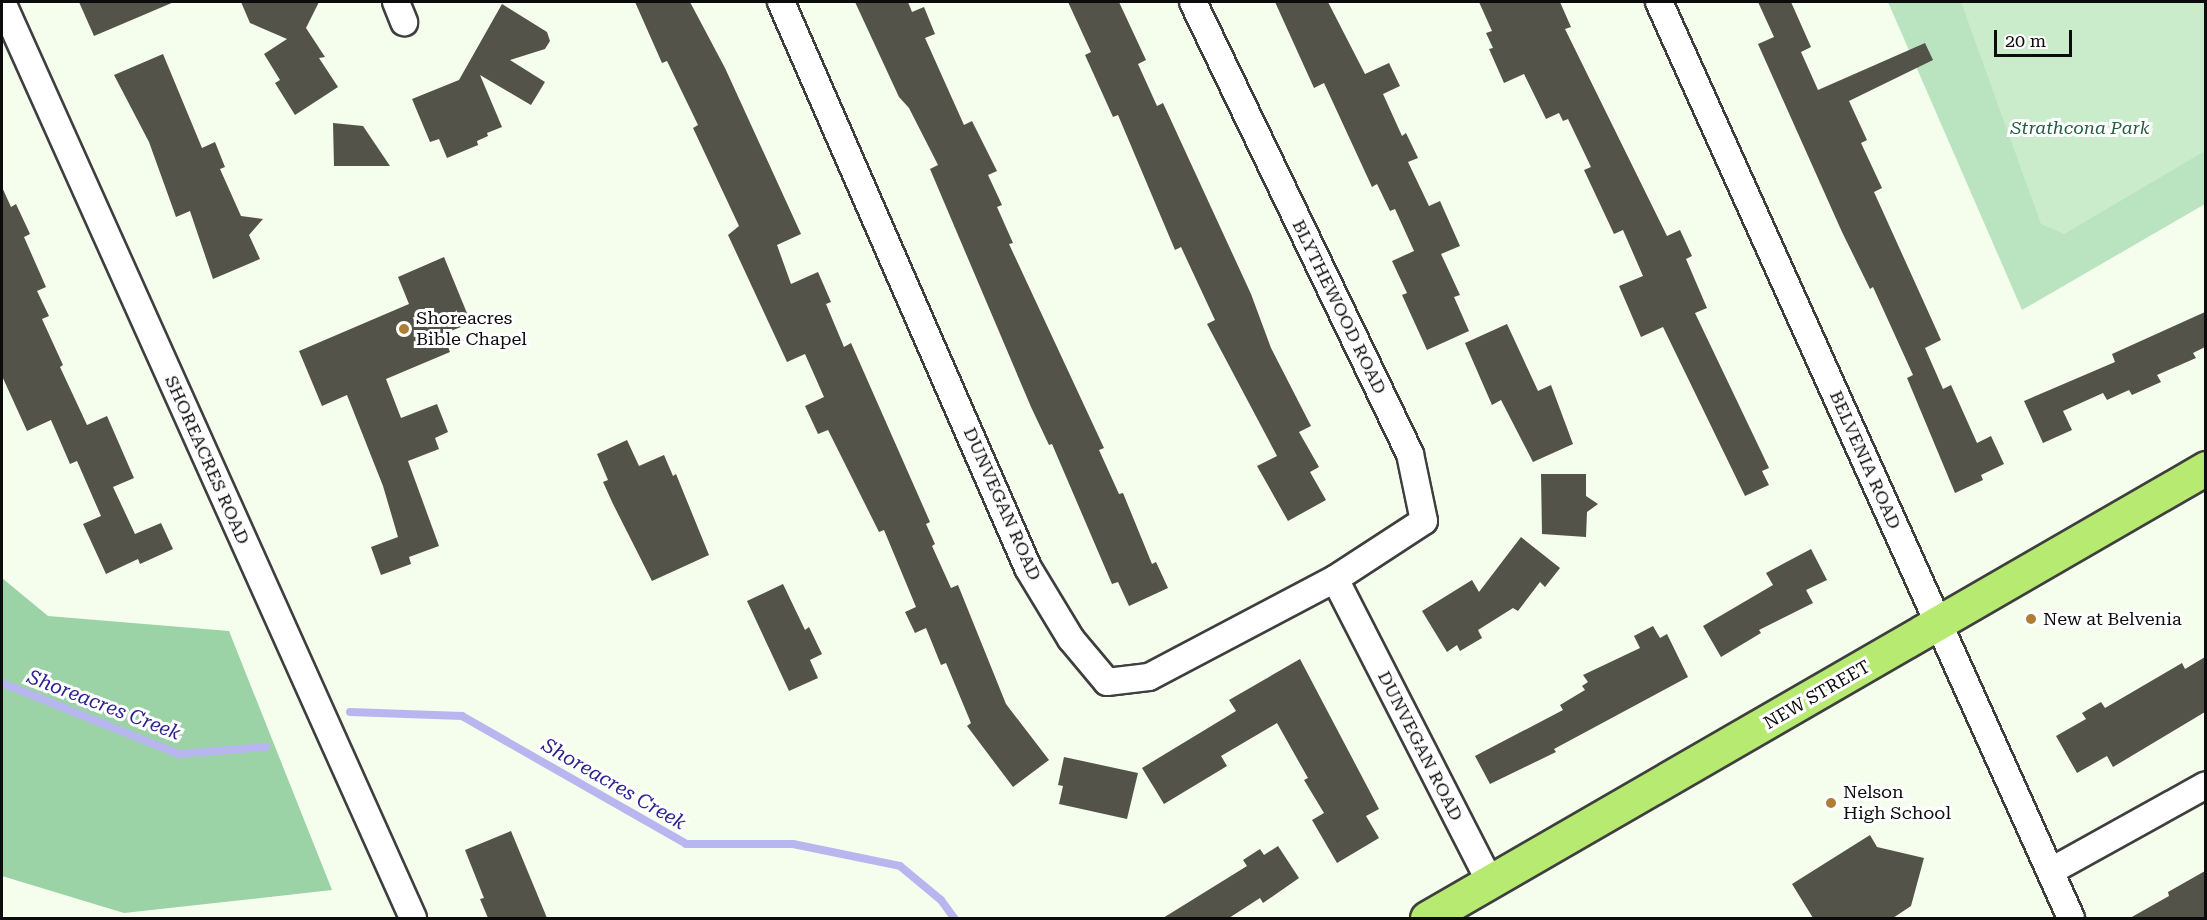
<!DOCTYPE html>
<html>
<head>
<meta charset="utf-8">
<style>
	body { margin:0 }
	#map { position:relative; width:2207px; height:920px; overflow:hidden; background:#f5fded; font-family:"Roboto Serif",serif }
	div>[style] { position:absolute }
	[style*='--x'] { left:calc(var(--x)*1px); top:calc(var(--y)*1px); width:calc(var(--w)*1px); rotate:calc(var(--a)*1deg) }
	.green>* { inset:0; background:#bae4c0 }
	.forest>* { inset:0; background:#9bd3a7 }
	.pitch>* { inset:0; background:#cbeccb }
	.stream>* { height:8px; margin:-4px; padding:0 4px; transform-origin:4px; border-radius:4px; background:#b8b6ef }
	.building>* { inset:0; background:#535349 }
	.roads { filter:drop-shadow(2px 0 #3f3f3f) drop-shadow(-2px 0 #3f3f3f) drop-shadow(0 2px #3f3f3f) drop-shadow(0 -2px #3f3f3f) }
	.minor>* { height:26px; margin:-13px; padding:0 13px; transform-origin:13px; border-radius:13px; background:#fff }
	.major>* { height:33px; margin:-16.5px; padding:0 16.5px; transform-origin:16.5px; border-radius:16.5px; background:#b7ea70 }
	.dots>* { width:16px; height:16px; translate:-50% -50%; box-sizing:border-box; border:3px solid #fff; border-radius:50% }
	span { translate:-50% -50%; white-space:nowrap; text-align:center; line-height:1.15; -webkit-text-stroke:6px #fff; paint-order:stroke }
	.park-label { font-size:18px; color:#235c3d; font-style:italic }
	.street-label { font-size:18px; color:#0c0c0c }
	.poi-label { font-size:18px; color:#0c0c0c }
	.left { translate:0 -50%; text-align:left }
	.water-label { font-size:20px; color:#2d2390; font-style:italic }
	.frame { position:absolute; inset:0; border:3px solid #0c0c0c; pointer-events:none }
	.scale { position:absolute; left:1994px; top:30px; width:78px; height:27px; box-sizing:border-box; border:3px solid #0c0c0c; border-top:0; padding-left:8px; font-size:18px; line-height:21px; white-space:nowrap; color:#0c0c0c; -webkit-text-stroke:4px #fff; paint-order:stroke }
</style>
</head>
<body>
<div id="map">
	<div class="green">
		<i style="clip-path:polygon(1888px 2px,2205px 2px,2205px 204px,2022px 310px)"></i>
	</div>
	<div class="forest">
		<i style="clip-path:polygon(2px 578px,48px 616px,229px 631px,332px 890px,124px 913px,2px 876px)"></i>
	</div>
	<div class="pitch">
		<i style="clip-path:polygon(1961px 2px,2205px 2px,2205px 151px,2064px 234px,2041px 224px)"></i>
	</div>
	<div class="stream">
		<i style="--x:2;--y:683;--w:191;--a:21.9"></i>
		<i style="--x:179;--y:754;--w:87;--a:-4.6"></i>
		<i style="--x:350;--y:712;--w:112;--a:2"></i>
		<i style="--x:462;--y:716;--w:258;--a:29.7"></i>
		<i style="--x:686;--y:844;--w:107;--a:0"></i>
		<i style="--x:793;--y:844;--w:109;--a:11.6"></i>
		<i style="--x:900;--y:866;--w:53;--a:39.7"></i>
		<i style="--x:941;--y:900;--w:22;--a:54"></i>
	</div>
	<div class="building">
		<i style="clip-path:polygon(79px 2px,174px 2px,94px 36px)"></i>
		<i style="clip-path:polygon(241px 2px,319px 2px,306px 28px,325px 57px,319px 58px,338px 87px,295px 115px,275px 83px,280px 80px,264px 54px,287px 39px,250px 23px)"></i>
		<i style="clip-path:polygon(635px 2px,690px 2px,725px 68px,801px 234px,777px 245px,791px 284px,818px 272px,831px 302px,826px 304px,844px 347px,851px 343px,930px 522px,926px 524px,935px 544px,932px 546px,951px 588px,958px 585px,1006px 704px,1049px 760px,1013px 787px,967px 726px,971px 723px,946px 663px,941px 665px,926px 628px,915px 633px,905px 612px,916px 607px,884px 530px,879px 532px,828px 430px,818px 434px,805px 406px,824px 397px,805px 354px,787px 362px,728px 235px,739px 226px,693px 128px,698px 125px,667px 61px,662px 63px)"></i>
		<i style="clip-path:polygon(855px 2px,908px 2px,912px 12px,924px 7px,935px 34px,925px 38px,964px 125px,972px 121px,997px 171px,988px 175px,1002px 205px,997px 207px,1013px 243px,1009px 244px,1104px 448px,1099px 450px,1119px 494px,1123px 493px,1152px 564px,1156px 562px,1168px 588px,1129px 606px,1118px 582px,1112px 584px,1052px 444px,1049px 445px,1031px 407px,930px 169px,938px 165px,909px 108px,899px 97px)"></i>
		<i style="clip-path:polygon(1068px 2px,1119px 2px,1146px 60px,1138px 64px,1157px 106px,1163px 103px,1251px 294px,1271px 348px,1311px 426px,1299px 432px,1319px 467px,1310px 472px,1326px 500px,1288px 521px,1257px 466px,1277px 456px,1207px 324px,1215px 320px,1181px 247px,1175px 250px,1118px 115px,1113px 117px,1085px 55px,1091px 52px)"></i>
		<i style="clip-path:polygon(1275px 2px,1328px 2px,1365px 74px,1389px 63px,1400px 86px,1383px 94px,1402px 136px,1406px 133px,1418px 158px,1408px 162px,1429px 206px,1440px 201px,1460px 246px,1441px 254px,1460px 295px,1454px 297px,1469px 331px,1427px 350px,1402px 295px,1407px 293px,1392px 261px,1414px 251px,1395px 209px,1390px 211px,1377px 184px,1372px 187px,1324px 83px,1314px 88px)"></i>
		<i style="clip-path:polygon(1479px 2px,1560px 2px,1571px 27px,1565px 29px,1667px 236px,1680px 230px,1692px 256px,1686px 259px,1707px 308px,1695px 313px,1769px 468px,1762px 471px,1769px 485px,1745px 496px,1663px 327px,1641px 337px,1619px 286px,1643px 276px,1623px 230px,1614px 234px,1584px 170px,1591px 167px,1568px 119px,1563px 121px,1559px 113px,1546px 119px,1524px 74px,1504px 83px,1489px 49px,1493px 48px,1486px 33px,1492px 31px)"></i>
		<i style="clip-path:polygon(1758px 2px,1791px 2px,1811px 47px,1801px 52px,1818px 90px,1925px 43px,1933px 60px,1849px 101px,1867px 140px,1861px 143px,1882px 188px,1874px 192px,1941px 340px,1925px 348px,1943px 389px,1951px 385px,1977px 443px,1991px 436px,2004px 464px,1981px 475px,1983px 480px,1955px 493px,1907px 378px,1913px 375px,1873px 287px,1870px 289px,1842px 232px,1758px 44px,1774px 37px)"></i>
		<i style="clip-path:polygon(502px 4px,547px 32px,550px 41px,545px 49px,510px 60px,545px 82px,531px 105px,480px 75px,502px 127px,487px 133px,488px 136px,477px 141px,478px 145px,447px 158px,439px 139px,430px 142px,412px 99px,459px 80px)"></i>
		<i style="clip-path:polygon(163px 54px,202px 148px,215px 142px,225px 167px,220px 169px,241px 216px,263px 219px,249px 235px,260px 259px,213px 279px,190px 211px,176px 217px,149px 142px,114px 75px)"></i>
		<i style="clip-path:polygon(333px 123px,363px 126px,390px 166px,334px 166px)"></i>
		<i style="clip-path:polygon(2px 187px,11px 207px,16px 204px,30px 234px,24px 237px,46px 287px,37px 291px,49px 316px,42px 319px,63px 365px,60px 367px,87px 425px,107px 416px,134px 478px,113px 487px,135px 534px,161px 523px,173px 549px,140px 564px,138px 559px,106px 574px,83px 524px,101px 516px,77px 461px,70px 464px,51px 420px,27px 431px,2px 376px)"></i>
		<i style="clip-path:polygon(444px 257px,471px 323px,443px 334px,450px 352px,386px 379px,401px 418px,437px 404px,448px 432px,435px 438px,439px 449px,408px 461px,439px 546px,409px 557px,411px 564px,381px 575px,371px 547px,398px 537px,383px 486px,347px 395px,322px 406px,299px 351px,409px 304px,398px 277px)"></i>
		<i style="clip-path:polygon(2205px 312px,2205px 347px,2193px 353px,2196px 358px,2157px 375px,2161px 382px,2132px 395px,2129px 390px,2107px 400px,2103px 393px,2063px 411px,2072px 430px,2043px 443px,2024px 401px,2115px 362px,2112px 354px)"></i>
		<i style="clip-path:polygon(1507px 324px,1538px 391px,1551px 385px,1573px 444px,1533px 462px,1501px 400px,1492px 405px,1465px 343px)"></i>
		<i style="clip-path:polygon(627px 440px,639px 466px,664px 455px,673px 476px,676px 474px,709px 555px,652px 581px,613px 504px,603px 482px,608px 480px,597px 454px)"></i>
		<i style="clip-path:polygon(1541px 474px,1586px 474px,1586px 496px,1598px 504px,1587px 512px,1586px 537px,1542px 534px)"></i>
		<i style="clip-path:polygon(1521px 537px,1560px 568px,1545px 587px,1540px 582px,1518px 611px,1513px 608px,1478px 630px,1482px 638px,1460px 651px,1457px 645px,1447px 652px,1422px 611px,1472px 580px,1479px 592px)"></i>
		<i style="clip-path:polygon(1811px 549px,1827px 580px,1806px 590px,1813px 603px,1759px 630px,1761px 633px,1721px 657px,1703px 626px,1773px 585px,1766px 573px)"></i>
		<i style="clip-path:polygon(783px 584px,805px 630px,809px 627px,822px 654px,810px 660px,818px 678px,789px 691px,747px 601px)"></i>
		<i style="clip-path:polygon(1653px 626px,1660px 638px,1667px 634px,1688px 677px,1554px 749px,1556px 752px,1490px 784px,1475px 756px,1563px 710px,1560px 705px,1585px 690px,1582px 686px,1588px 682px,1583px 675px,1640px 648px,1634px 636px)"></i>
		<i style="clip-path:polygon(2205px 657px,2205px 712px,2113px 767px,2107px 756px,2077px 773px,2056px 736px,2086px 719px,2082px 713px,2101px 702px,2105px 708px,2182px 663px,2185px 669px)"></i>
		<i style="clip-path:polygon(1300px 659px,1379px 809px,1366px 816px,1379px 838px,1337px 863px,1312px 820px,1324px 813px,1304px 780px,1308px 778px,1277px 723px,1221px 756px,1227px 766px,1164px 804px,1142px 768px,1236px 711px,1229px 700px)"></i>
		<i style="clip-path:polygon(1064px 757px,1138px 773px,1127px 819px,1059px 804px,1063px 786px,1058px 785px)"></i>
		<i style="clip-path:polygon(511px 831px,547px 918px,488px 918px,480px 899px,484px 898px,465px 850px)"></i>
		<i style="clip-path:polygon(1870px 835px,1877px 847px,1924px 858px,1911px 906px,1893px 918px,1813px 918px,1792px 884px)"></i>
		<i style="clip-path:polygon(1278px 846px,1299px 878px,1263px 903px,1260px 898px,1229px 918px,1163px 918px,1247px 866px,1243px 860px,1260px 849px,1264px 855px)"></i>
		<i style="clip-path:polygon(2205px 871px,2205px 918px,2130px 918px,2169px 896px,2168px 892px)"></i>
	</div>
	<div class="roads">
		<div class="minor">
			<i style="--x:2;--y:2;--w:1004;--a:65.83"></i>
			<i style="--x:396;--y:2;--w:22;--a:68"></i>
			<i style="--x:781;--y:2;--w:618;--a:66.42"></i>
			<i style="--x:1028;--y:568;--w:83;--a:58.8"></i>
			<i style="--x:1071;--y:639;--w:56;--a:50.1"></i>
			<i style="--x:1107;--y:682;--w:42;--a:-6.8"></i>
			<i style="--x:1149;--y:677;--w:210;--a:-27.8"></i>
			<i style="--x:1335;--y:579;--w:106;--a:-33.1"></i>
			<i style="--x:1424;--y:521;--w:68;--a:-101.8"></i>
			<i style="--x:1410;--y:454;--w:501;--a:-115.65"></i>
			<i style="--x:1659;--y:2;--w:1004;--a:65.78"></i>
			<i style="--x:1335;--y:579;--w:340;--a:62.9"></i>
			<i style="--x:2051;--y:871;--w:177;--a:-29"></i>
		</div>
		<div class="major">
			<i style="--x:1427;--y:918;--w:900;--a:-30.01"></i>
		</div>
	</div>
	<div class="dots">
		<i style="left:404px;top:329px;background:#ad7e33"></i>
		<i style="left:2031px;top:619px;background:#ad7e33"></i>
		<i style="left:1831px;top:803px;background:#ad7e33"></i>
	</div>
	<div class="park-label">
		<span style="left:2080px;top:128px">Strathcona Park</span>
	</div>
	<div class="street-label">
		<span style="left:1339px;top:307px;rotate:64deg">BLYTHEWOOD ROAD</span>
		<span style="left:207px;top:460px;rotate:66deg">SHOREACRES ROAD</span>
		<span style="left:1865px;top:460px;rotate:66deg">BELVENIA ROAD</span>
		<span style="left:1002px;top:504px;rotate:66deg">DUNVEGAN ROAD</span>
		<span style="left:1817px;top:695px;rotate:-30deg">NEW STREET</span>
		<span style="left:1420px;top:746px;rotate:63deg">DUNVEGAN ROAD</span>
	</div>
	<div class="poi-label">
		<span class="left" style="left:416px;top:329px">Shoreacres<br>Bible Chapel</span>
		<span class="left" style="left:2043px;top:619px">New at Belvenia</span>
		<span class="left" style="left:1843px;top:803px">Nelson<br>High School</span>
	</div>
	<div class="water-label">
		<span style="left:104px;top:705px;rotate:21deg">Shoreacres Creek</span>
		<span style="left:614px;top:784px;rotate:30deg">Shoreacres Creek</span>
	</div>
	<div class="frame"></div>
	<div class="scale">20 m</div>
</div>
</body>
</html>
